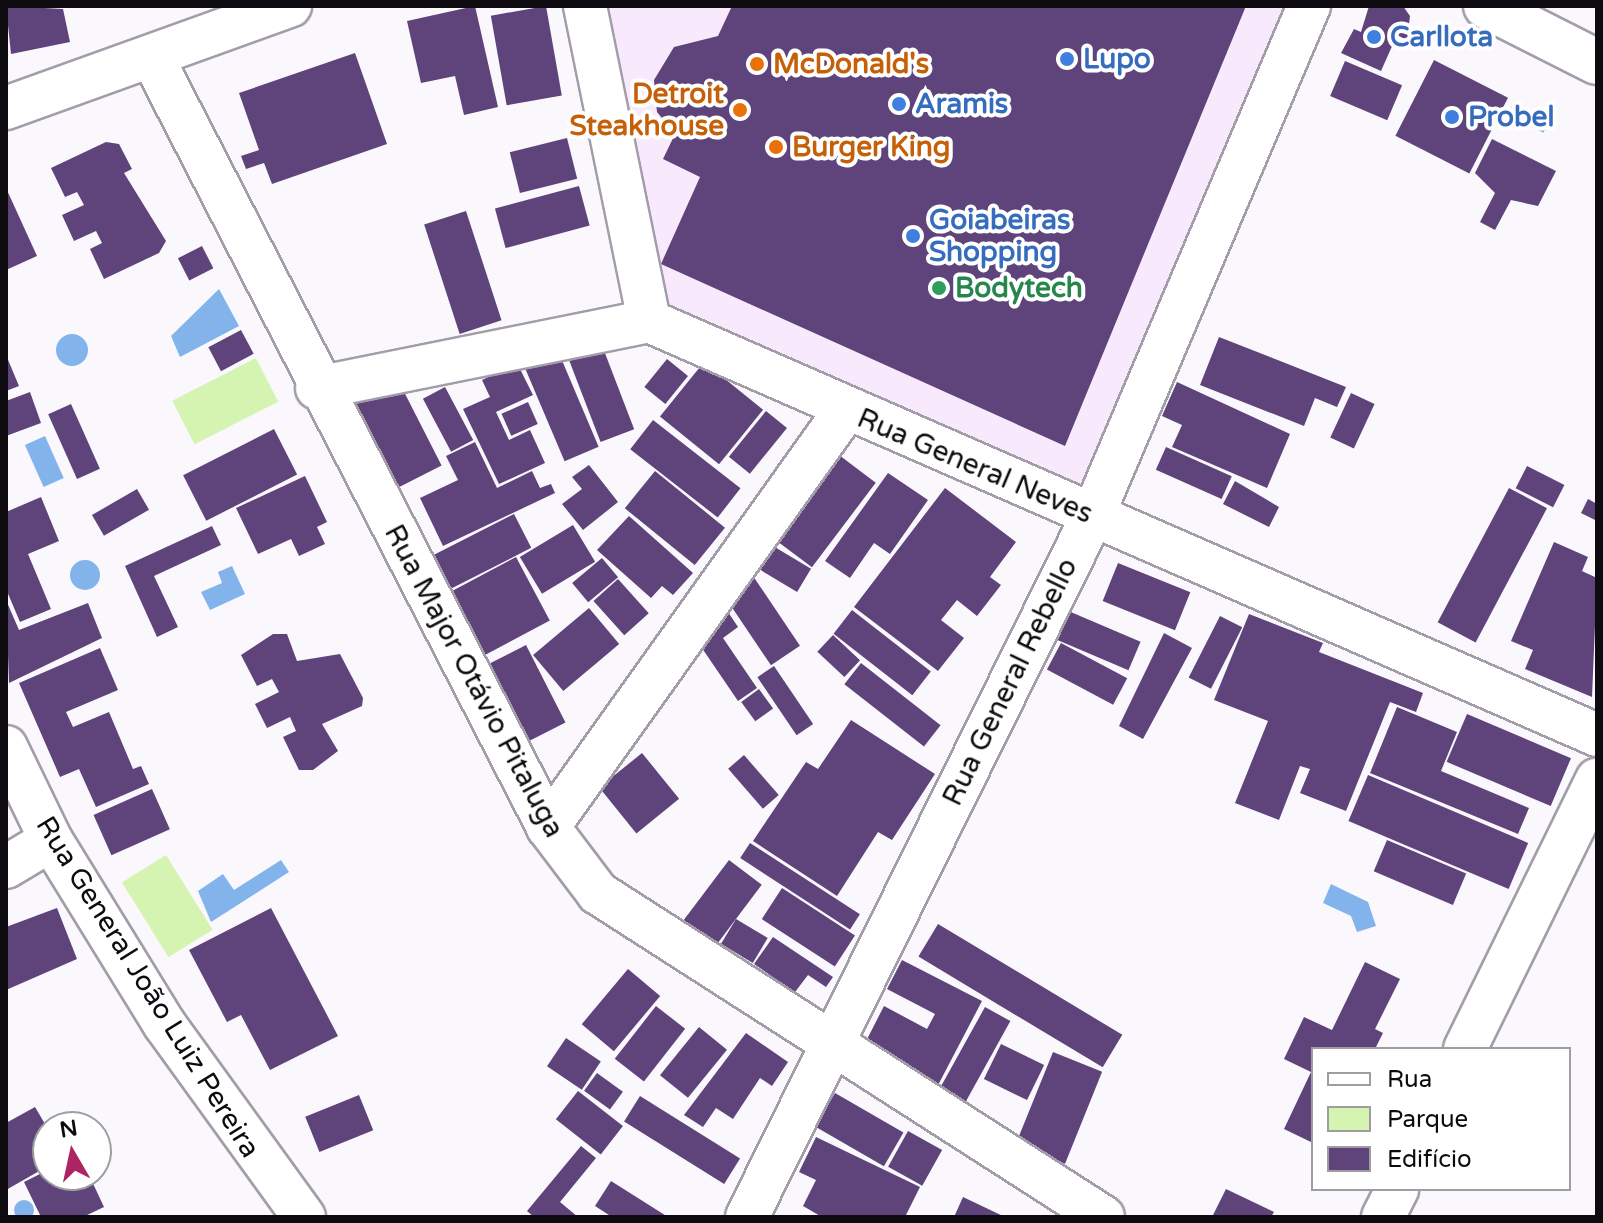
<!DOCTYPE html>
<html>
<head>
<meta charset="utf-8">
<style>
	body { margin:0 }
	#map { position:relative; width:1603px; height:1223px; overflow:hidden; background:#faf8fd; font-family:"Varela Round",sans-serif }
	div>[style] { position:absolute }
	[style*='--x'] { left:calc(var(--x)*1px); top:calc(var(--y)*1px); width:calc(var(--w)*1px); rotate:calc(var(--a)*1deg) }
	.commercial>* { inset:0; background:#f9e9fc }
	.green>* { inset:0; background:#d5f4b2; transform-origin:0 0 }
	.water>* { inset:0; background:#82b4eb; transform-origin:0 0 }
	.round { border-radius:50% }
	.building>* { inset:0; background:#5f437b; transform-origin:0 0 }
	.roads { filter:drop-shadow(2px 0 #a29da9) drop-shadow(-2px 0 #a29da9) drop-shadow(0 2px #a29da9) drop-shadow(0 -2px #a29da9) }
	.minor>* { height:42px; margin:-21px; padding:0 21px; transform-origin:21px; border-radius:21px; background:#fff }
	.major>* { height:44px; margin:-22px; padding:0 22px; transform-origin:22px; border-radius:22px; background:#fff }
	.dots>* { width:22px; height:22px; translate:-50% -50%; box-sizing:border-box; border:4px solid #fff; border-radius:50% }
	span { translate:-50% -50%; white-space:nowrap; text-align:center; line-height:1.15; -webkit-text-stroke:8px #fff; paint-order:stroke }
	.shop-label { font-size:28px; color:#366cbe; font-weight:700 }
	.left { translate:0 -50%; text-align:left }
	.food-label { font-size:28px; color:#c56008; font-weight:700 }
	.right { translate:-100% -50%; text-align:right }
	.leisure-label { font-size:28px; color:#27864d; font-weight:700 }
	.street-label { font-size:28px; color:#0d0b0f }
	.frame { position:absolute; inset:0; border:8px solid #0d0b0f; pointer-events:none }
	.legend { position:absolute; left:1311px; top:1047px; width:260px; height:144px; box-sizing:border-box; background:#fff; border:2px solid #9e9d9f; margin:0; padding:10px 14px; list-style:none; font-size:24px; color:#0d0b0f }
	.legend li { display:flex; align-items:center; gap:16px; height:40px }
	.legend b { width:40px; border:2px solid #9e9d9f }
	.north { position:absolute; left:32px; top:1111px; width:80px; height:80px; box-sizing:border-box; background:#fff; border:2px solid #9e9d9f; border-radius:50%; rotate:351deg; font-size:22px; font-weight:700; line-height:32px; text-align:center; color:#0d0b0f }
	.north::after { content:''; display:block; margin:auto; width:28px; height:36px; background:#ad2465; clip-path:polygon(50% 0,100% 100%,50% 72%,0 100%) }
</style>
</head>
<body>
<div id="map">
	<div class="commercial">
		<i style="clip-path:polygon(596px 6px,1299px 6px,1088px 502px,660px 313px)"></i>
	</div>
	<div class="green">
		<i style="left:256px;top:358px;width:49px;height:94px;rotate:63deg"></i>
		<i style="left:166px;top:855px;width:88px;height:52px;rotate:58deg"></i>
	</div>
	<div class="water">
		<i style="left:1514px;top:102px;width:40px;height:14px;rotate:27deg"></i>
		<i style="clip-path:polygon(219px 289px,239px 326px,180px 357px,171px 336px)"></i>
		<i class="round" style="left:56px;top:334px;width:32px;height:32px"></i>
		<i style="left:45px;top:436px;width:46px;height:22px;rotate:66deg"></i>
		<i class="round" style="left:70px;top:560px;width:30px;height:30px"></i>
		<i style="clip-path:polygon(232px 566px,245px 594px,210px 610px,201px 592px,222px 583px,218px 572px)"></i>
		<i style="clip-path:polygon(281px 860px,289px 872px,211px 922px,198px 891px,223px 874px,234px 890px)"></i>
		<i style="clip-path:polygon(1331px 884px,1368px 902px,1376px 926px,1357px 932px,1351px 916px,1323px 903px)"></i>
		<i class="round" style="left:14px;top:1200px;width:20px;height:20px"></i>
	</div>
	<div class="building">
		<i style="clip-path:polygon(6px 6px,63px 9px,70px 42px,11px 54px)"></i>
		<i style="clip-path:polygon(475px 6px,498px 107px,464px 115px,455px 76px,421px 83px,407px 21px)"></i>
		<i style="left:546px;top:6px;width:91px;height:56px;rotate:80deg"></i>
		<i style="clip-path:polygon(732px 6px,1246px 6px,1065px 446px,661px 264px,700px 177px,663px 159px,675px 134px,657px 112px,654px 80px,674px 47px,718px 36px)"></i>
		<i style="clip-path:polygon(1369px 6px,1403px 6px,1410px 16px,1407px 40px,1397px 35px,1381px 71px,1341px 53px,1354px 29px,1361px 32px)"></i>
		<i style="clip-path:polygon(355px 53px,387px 144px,272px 184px,264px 163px,246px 169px,241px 156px,259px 150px,239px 93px)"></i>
		<i style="left:1434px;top:60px;width:83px;height:85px;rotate:27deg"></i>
		<i style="left:1345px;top:61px;width:62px;height:38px;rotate:23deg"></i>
		<i style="left:567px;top:138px;width:42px;height:59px;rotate:76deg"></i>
		<i style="clip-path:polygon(1492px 139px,1556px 171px,1538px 206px,1511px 200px,1495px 230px,1480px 222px,1495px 193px,1475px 173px)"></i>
		<i style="clip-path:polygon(106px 142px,119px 144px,132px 169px,124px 173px,166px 241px,159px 253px,104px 279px,90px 249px,102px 243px,96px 231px,74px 241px,62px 215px,84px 205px,77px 192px,65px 197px,51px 168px)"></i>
		<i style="left:579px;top:186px;width:41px;height:87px;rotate:75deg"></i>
		<i style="clip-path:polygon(6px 188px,37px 256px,6px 270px)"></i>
		<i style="left:466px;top:211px;width:115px;height:44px;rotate:72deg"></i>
		<i style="left:202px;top:246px;width:25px;height:27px;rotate:63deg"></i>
		<i style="left:241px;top:330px;width:27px;height:37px;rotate:62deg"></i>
		<i style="clip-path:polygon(1219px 337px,1346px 387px,1337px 407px,1315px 398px,1304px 426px,1200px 385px)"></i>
		<i style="left:603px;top:348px;width:87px;height:36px;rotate:69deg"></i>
		<i style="left:558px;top:351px;width:104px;height:37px;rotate:67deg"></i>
		<i style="clip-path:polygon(6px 355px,19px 386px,6px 391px)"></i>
		<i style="left:667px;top:359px;width:27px;height:36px;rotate:39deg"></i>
		<i style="left:704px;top:362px;width:76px;height:70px;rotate:39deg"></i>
		<i style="clip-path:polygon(517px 363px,533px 395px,496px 412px,509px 440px,530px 430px,545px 463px,499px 484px,463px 409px,490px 397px,482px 380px)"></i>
		<i style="left:398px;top:380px;width:96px;height:54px;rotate:63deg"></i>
		<i style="clip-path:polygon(1177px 382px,1290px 434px,1267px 488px,1172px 447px,1182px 425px,1162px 416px)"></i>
		<i style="left:445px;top:387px;width:60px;height:25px;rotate:62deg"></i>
		<i style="clip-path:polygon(30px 392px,41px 423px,6px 436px,6px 401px)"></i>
		<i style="left:1351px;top:393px;width:26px;height:49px;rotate:25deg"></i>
		<i style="left:528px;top:402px;width:24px;height:29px;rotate:66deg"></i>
		<i style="left:71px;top:404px;width:71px;height:25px;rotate:66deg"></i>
		<i style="left:766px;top:411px;width:27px;height:59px;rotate:39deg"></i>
		<i style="left:653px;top:420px;width:111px;height:37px;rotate:38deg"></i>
		<i style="left:274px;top:429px;width:51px;height:102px;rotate:63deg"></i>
		<i style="clip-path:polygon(475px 442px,497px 488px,532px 471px,540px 488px,551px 484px,555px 493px,443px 546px,420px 498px,458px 480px,446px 456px)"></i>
		<i style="left:1166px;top:447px;width:72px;height:25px;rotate:24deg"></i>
		<i style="left:839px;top:455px;width:46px;height:106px;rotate:37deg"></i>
		<i style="clip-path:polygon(589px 465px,618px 502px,583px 530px,562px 504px,582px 489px,572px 477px)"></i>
		<i style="left:1527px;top:466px;width:42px;height:25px;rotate:27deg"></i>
		<i style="left:655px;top:471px;width:90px;height:48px;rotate:39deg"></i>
		<i style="clip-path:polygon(888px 473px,928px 500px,890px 554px,874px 543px,850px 578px,825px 561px)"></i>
		<i style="clip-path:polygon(305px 476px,327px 522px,317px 527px,325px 544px,299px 556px,291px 539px,258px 554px,236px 508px)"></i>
		<i style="clip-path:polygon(1235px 481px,1279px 507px,1269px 527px,1223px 504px)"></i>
		<i style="clip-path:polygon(945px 488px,1016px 542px,990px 577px,1001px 585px,977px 616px,957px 600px,941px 620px,964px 638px,938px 671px,854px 607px)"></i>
		<i style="left:1509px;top:488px;width:43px;height:152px;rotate:28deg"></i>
		<i style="left:137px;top:489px;width:24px;height:52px;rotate:60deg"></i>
		<i style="clip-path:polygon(41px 497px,59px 541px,28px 554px,51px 609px,20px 622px,6px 589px,6px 512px)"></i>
		<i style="clip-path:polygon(1588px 499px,1597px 504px,1597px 521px,1581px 513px)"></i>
		<i style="left:514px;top:514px;width:38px;height:93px;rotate:63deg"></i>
		<i style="clip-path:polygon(629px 516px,693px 573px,673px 595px,662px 586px,651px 598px,597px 550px)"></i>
		<i style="left:573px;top:525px;width:43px;height:62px;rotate:59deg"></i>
		<i style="clip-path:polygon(212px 526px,221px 545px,154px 576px,178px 627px,157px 637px,125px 566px)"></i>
		<i style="left:763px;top:540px;width:56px;height:27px;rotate:31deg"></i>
		<i style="clip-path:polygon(1554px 542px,1588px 557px,1582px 571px,1597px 578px,1592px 697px,1525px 669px,1533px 650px,1511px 641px)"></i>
		<i style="left:516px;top:557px;width:72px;height:75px;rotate:62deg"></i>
		<i style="left:602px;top:558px;width:25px;height:39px;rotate:50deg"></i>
		<i style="left:1118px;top:563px;width:78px;height:41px;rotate:22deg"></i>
		<i style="left:753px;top:576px;width:84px;height:35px;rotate:56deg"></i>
		<i style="left:618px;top:579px;width:46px;height:33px;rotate:48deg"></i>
		<i style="clip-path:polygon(6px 600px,19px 630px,88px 603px,102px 638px,9px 683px)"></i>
		<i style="left:589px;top:608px;width:47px;height:73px;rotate:50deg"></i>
		<i style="clip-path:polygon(726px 609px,738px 627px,723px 638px,757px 688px,738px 701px,691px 632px)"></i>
		<i style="left:852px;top:610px;width:100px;height:30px;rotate:38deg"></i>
		<i style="left:1066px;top:610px;width:81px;height:31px;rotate:23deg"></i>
		<i style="clip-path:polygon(1249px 614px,1323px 643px,1319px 652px,1423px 693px,1416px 712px,1390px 702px,1346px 811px,1300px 793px,1310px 769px,1300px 766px,1279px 820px,1235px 803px,1268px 721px,1214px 700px)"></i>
		<i style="left:1220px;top:616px;width:25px;height:69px;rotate:27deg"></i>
		<i style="clip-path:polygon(1164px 633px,1192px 648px,1143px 739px,1119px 726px)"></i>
		<i style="clip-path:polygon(273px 634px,287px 634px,297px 661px,340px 654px,363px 698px,362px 706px,322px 724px,338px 751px,313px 770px,299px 770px,283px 737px,296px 731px,290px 717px,267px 728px,255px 704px,279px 692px,272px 679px,257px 686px,241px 655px)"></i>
		<i style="left:833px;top:635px;width:37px;height:23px;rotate:43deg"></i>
		<i style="left:1061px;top:643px;width:75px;height:30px;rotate:28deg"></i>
		<i style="left:526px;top:645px;width:87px;height:42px;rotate:63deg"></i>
		<i style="clip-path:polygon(100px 648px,118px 690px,66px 712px,73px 727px,109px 712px,133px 769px,141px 766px,149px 784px,96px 807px,79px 769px,60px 777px,19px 683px)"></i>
		<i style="left:861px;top:663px;width:101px;height:27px;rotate:38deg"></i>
		<i style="left:774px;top:666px;width:70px;height:20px;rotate:56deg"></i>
		<i style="left:759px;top:689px;width:24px;height:22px;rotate:54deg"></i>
		<i style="clip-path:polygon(1397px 707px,1457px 732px,1441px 771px,1529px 808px,1518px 834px,1370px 773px)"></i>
		<i style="left:1467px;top:714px;width:113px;height:52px;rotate:23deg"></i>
		<i style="clip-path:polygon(851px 720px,935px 774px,892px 840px,878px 832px,837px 896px,753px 841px,806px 762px,818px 769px)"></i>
		<i style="left:642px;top:753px;width:59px;height:55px;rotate:51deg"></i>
		<i style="left:744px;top:755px;width:53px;height:21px;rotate:49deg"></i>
		<i style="left:1368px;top:775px;width:174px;height:50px;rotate:23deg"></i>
		<i style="left:152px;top:789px;width:44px;height:64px;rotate:66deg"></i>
		<i style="left:1387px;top:840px;width:86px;height:34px;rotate:23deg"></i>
		<i style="left:750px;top:843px;width:131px;height:18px;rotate:33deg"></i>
		<i style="left:729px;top:860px;width:41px;height:83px;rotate:37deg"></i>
		<i style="left:782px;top:888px;width:87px;height:37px;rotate:33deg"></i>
		<i style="clip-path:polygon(57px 908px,77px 959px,6px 990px,6px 927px)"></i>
		<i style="clip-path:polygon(271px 908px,338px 1036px,270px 1070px,241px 1015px,227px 1022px,189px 950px)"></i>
		<i style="left:736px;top:919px;width:37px;height:29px;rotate:31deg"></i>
		<i style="left:938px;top:924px;width:215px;height:38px;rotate:31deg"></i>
		<i style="clip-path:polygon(773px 937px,833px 977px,826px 987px,808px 975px,795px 992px,754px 964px)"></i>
		<i style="clip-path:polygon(902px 960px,982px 1001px,936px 1089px,861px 1051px,884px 1006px,927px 1029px,935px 1014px,887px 989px)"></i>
		<i style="clip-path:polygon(1365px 962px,1400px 979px,1375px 1029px,1383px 1033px,1375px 1049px,1313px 1049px,1313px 1143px,1284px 1129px,1311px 1072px,1284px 1059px,1304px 1017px,1332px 1030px)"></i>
		<i style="left:628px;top:969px;width:42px;height:72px;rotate:40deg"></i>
		<i style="left:656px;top:1006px;width:37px;height:67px;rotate:38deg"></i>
		<i style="left:985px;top:1007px;width:29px;height:99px;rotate:29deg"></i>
		<i style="left:699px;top:1027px;width:36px;height:62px;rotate:39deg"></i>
		<i style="clip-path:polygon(746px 1033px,788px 1062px,772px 1086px,760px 1078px,733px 1119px,716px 1108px,703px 1127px,684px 1115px)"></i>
		<i style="left:566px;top:1038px;width:42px;height:34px;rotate:34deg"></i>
		<i style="left:1001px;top:1044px;width:48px;height:39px;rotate:26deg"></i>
		<i style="left:1053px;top:1052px;width:53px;height:99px;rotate:22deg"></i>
		<i style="left:597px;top:1073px;width:32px;height:22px;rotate:36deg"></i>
		<i style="left:578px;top:1091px;width:57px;height:36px;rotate:38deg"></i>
		<i style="left:835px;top:1093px;width:79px;height:39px;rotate:30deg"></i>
		<i style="left:359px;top:1095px;width:38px;height:58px;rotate:68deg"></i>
		<i style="left:640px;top:1096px;width:118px;height:30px;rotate:32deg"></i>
		<i style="clip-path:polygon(35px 1107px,48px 1129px,48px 1166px,6px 1190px,6px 1123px)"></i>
		<i style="left:908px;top:1131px;width:39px;height:41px;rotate:29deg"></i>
		<i style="clip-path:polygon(816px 1137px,920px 1187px,905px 1217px,822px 1217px,803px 1206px,816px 1180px,799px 1172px)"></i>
		<i style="clip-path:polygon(581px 1146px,596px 1158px,560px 1202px,578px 1217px,534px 1217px,527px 1211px)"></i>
		<i style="clip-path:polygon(48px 1170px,62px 1180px,89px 1175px,104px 1207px,83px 1217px,41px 1217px,24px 1182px)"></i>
		<i style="clip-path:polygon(611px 1181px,668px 1217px,612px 1217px,595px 1206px)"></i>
		<i style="clip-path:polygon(1226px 1189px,1274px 1212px,1271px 1217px,1212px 1217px)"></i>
		<i style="clip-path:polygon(963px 1197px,1005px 1217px,954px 1217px)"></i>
	</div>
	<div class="roads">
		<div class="minor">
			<i style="--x:585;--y:6;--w:321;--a:78.5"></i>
			<i style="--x:649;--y:321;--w:1034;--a:23.59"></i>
			<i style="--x:152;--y:57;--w:866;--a:62.78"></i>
			<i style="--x:548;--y:827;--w:83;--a:52.9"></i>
			<i style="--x:598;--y:893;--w:600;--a:32.68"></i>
			<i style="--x:6;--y:108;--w:302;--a:-19.8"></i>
			<i style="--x:317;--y:388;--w:339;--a:-11.4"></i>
			<i style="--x:6;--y:747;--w:103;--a:64.2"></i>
			<i style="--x:51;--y:840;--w:217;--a:58.4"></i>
			<i style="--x:165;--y:1025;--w:237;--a:54.1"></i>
			<i style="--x:548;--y:827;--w:511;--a:-54.48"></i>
			<i style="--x:6;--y:867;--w:52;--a:-31"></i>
			<i style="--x:1465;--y:1049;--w:300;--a:-63.9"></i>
			<i style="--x:747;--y:1217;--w:783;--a:-63.76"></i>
			<i style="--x:1093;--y:515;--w:553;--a:-67.01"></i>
			<i style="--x:1383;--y:1217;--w:31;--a:-63"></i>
		</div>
		<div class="major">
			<i style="--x:1486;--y:6;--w:124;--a:26.8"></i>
		</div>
	</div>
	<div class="dots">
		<i style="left:1374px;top:37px;background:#3f7fe0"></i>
		<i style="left:1067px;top:59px;background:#3f7fe0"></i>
		<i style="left:757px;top:64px;background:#e8710a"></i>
		<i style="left:899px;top:104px;background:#3f7fe0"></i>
		<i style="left:740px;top:110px;background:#e8710a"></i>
		<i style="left:1452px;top:117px;background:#3f7fe0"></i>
		<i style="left:776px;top:147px;background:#e8710a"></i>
		<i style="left:913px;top:236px;background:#3f7fe0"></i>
		<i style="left:939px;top:288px;background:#2e9e5b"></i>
	</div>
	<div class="shop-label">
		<span class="left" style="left:1390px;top:37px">Carllota</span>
		<span class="left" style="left:1083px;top:59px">Lupo</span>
		<span class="left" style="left:915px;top:104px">Aramis</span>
		<span class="left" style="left:1468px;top:117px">Probel</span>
		<span class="left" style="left:929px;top:236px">Goiabeiras<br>Shopping</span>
	</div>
	<div class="food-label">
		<span class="left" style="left:773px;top:64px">McDonald's</span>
		<span class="right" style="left:724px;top:110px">Detroit<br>Steakhouse</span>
		<span class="left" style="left:792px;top:147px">Burger King</span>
	</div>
	<div class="leisure-label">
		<span class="left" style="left:955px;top:288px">Bodytech</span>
	</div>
	<div class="street-label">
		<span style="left:975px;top:466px;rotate:23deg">Rua General Neves</span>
		<span style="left:474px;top:681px;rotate:62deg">Rua Major Otávio Pitaluga</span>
		<span style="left:1010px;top:682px;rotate:-64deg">Rua General Rebello</span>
		<span style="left:148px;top:987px;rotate:58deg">Rua General João Luiz Pereira</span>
	</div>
	<div class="frame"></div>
	<ul class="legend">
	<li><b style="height:10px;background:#fff"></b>Rua</li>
	<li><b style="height:22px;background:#d5f4b2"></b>Parque</li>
	<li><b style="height:22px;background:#5f437b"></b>Edifício</li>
	</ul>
	<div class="north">N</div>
</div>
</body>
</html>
